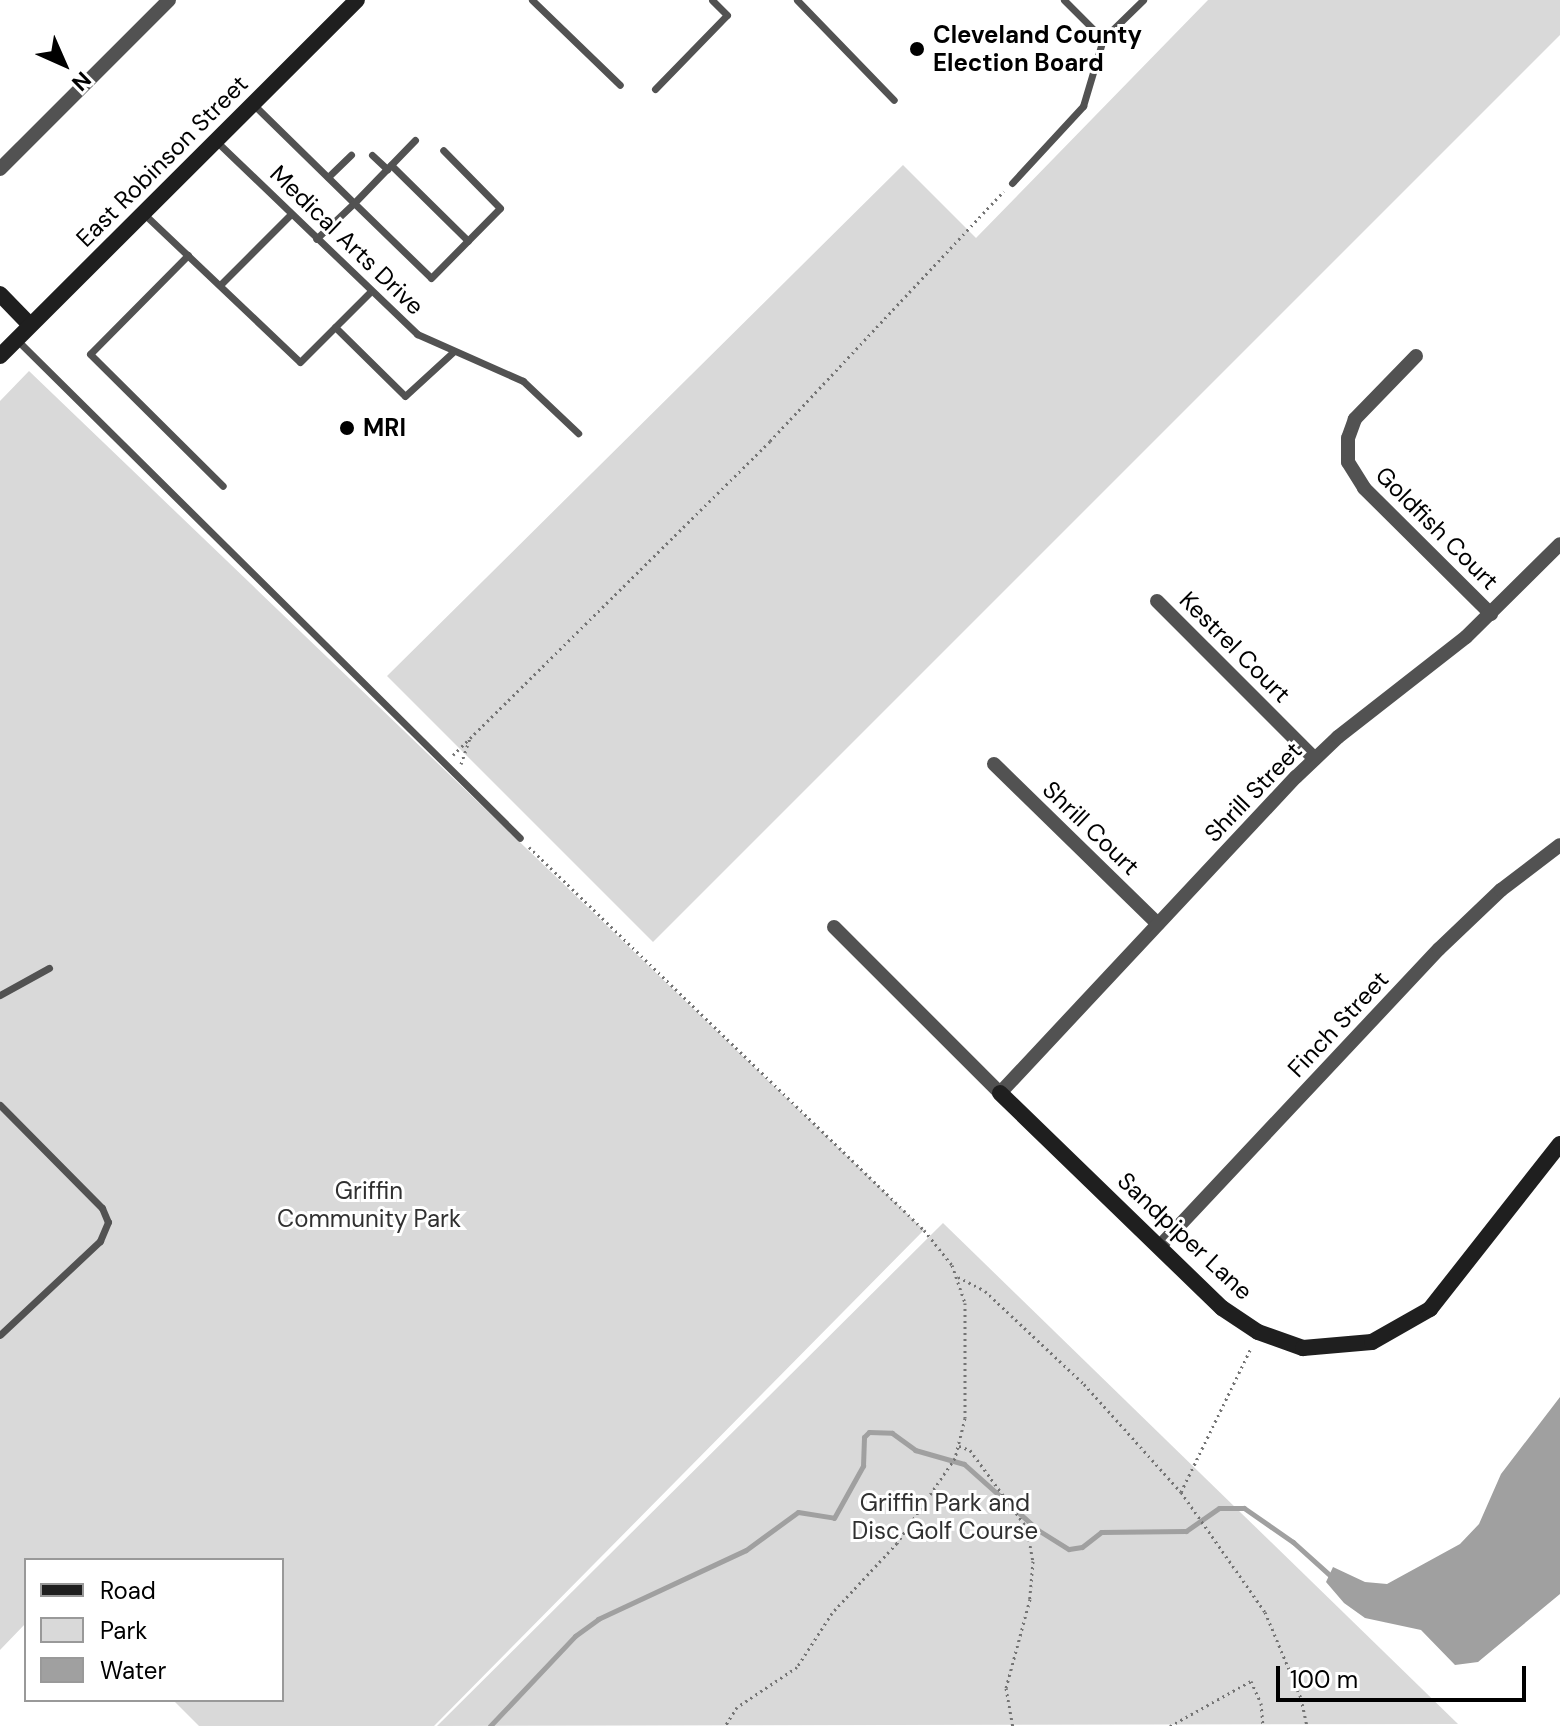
<!DOCTYPE html>
<html>
<head>
<meta charset="utf-8">
<style>
	body { margin:0 }
	#map { position:relative; width:1560px; height:1726px; overflow:hidden; background:#fff; font-family:"DM Sans",sans-serif }
	div>[style] { position:absolute }
	[style*='--x'] { left:calc(var(--x)*1px); top:calc(var(--y)*1px); width:calc(var(--w)*1px); rotate:calc(var(--a)*1deg) }
	.green>* { inset:0; background:#d9d9d9 }
	.water>* { inset:0; background:#a0a0a0 }
	.stream>* { height:5px; margin:-2.5px; padding:0 2.5px; transform-origin:2.5px; border-radius:2.5px; background:#a0a0a0 }
	.path>* { height:3px; margin-top:-1.5px; transform-origin:0; background:repeating-linear-gradient(90deg,#747474 0 2px,transparent 0 6px) }
	.lane>* { height:7px; margin:-3.5px; padding:0 3.5px; transform-origin:3.5px; border-radius:3.5px; background:#525252 }
	.street>* { height:14px; margin:-7px; padding:0 7px; transform-origin:7px; border-radius:7px; background:#525252 }
	.secondary>* { height:16px; margin:-8px; padding:0 8px; transform-origin:8px; border-radius:8px; background:#1f1f1f }
	.dots>* { width:22px; height:22px; translate:-50% -50%; box-sizing:border-box; border:4px solid #fff; border-radius:50% }
	span { translate:-50% -50%; white-space:nowrap; text-align:center; line-height:1.15; -webkit-text-stroke:6px #fff; paint-order:stroke }
	.poi-label { font-size:24px; color:#000; font-weight:700 }
	.left { translate:0 -50%; text-align:left }
	.street-label { font-size:24px; color:#000 }
	.park-label { font-size:24px; color:#303030 }
	.legend { position:absolute; left:24px; top:1558px; width:260px; height:144px; box-sizing:border-box; background:#fff; border:2px solid #999; margin:0; padding:10px 14px; list-style:none; font-size:24px; color:#000 }
	.legend li { display:flex; align-items:center; gap:16px; height:40px }
	.legend b { width:40px; border:2px solid #999 }
	.north { position:absolute; left:24px; top:24px; width:80px; height:80px; -webkit-text-stroke:6px #fff; paint-order:stroke; rotate:135deg; font-size:22px; font-weight:700; line-height:32px; text-align:center; color:#000 }
	.north::after { content:''; display:block; margin:auto; width:28px; height:36px; background:#000; clip-path:polygon(50% 0,100% 100%,50% 72%,0 100%) }
	.scale { position:absolute; left:1276px; top:1666px; width:250px; height:36px; box-sizing:border-box; border:4px solid #000; border-top:0; padding-left:10px; font-size:24px; line-height:28px; white-space:nowrap; color:#000; -webkit-text-stroke:6px #fff; paint-order:stroke }
</style>
</head>
<body>
<div id="map">
	<div class="green">
		<i style="clip-path:polygon(1208px 0,1560px 0,1560px 35px,653px 942px,387px 676px,903px 165px,976px 238px)"></i>
		<i style="clip-path:polygon(29px 371px,924px 1230px,434px 1726px,199px 1726px,173px 1700px,282px 1700px,282px 1560px,26px 1560px,26px 1623px,0 1650px,0 401px)"></i>
		<i style="clip-path:polygon(943px 1223px,1458px 1724px,437px 1726px)"></i>
	</div>
	<div class="water">
		<i style="clip-path:polygon(1560px 1397px,1560px 1594px,1478px 1662px,1455px 1665px,1421px 1630px,1365px 1618px,1344px 1603px,1326px 1582px,1333px 1567px,1365px 1582px,1387px 1584px,1460px 1544px,1479px 1524px,1501px 1474px)"></i>
	</div>
	<div class="stream">
		<i style="--x:490;--y:1726;--w:124;--a:-46.6"></i>
		<i style="--x:575;--y:1636;--w:29;--a:-36"></i>
		<i style="--x:598;--y:1619;--w:163;--a:-25"></i>
		<i style="--x:746;--y:1550;--w:64;--a:-36.2"></i>
		<i style="--x:798;--y:1512;--w:36;--a:9"></i>
		<i style="--x:834;--y:1518;--w:60;--a:-60.9"></i>
		<i style="--x:863;--y:1466;--w:29;--a:-88"></i>
		<i style="--x:864;--y:1437;--w:7;--a:-45"></i>
		<i style="--x:869;--y:1432;--w:23;--a:2"></i>
		<i style="--x:892;--y:1433;--w:29;--a:36"></i>
		<i style="--x:915;--y:1450;--w:51;--a:15.9"></i>
		<i style="--x:964;--y:1464;--w:99;--a:41.7"></i>
		<i style="--x:1038;--y:1530;--w:36;--a:32"></i>
		<i style="--x:1069;--y:1549;--w:13;--a:-9"></i>
		<i style="--x:1082;--y:1547;--w:24;--a:-38"></i>
		<i style="--x:1101;--y:1532;--w:85;--a:-0.7"></i>
		<i style="--x:1186;--y:1531;--w:40;--a:-34.9"></i>
		<i style="--x:1219;--y:1508;--w:25;--a:0"></i>
		<i style="--x:1244;--y:1508;--w:60;--a:34.8"></i>
		<i style="--x:1293;--y:1542;--w:54;--a:42"></i>
	</div>
	<div class="path">
		<i style="--x:453;--y:755;--w:446;--a:-44.7"></i>
		<i style="--x:770;--y:441;--w:342;--a:-46.9"></i>
		<i style="--x:461;--y:764;--w:28;--a:-71"></i>
		<i style="--x:529;--y:847;--w:550;--a:44.12"></i>
		<i style="--x:924;--y:1230;--w:45;--a:51.3"></i>
		<i style="--x:952;--y:1265;--w:40;--a:71.1"></i>
		<i style="--x:965;--y:1303;--w:115;--a:90"></i>
		<i style="--x:965;--y:1418;--w:41;--a:104"></i>
		<i style="--x:955;--y:1458;--w:103;--a:124.3"></i>
		<i style="--x:897;--y:1543;--w:96;--a:132.9"></i>
		<i style="--x:832;--y:1613;--w:64;--a:122.9"></i>
		<i style="--x:797;--y:1667;--w:72;--a:146.3"></i>
		<i style="--x:737;--y:1707;--w:22;--a:122"></i>
		<i style="--x:958;--y:1277;--w:30;--a:27"></i>
		<i style="--x:985;--y:1291;--w:136;--a:43.2"></i>
		<i style="--x:1084;--y:1384;--w:145;--a:48.1"></i>
		<i style="--x:1181;--y:1492;--w:146;--a:55"></i>
		<i style="--x:1265;--y:1612;--w:93;--a:67.3"></i>
		<i style="--x:1301;--y:1698;--w:29;--a:78"></i>
		<i style="--x:959;--y:1446;--w:12;--a:20"></i>
		<i style="--x:970;--y:1450;--w:97;--a:53.8"></i>
		<i style="--x:1027;--y:1528;--w:34;--a:80"></i>
		<i style="--x:1033;--y:1561;--w:38;--a:95"></i>
		<i style="--x:1030;--y:1599;--w:92;--a:105.1"></i>
		<i style="--x:1006;--y:1688;--w:39;--a:80"></i>
		<i style="--x:1181;--y:1492;--w:160;--a:-64.1"></i>
		<i style="--x:1170;--y:1726;--w:93;--a:-29.1"></i>
		<i style="--x:1251;--y:1681;--w:24;--a:66"></i>
		<i style="--x:1261;--y:1703;--w:23;--a:85"></i>
	</div>
	<div class="lane">
		<i style="--x:532;--y:0;--w:122;--a:44"></i>
		<i style="--x:797;--y:0;--w:139;--a:45.9"></i>
		<i style="--x:1064;--y:0;--w:55;--a:45"></i>
		<i style="--x:655;--y:89;--w:103;--a:-45.8"></i>
		<i style="--x:727;--y:15;--w:21;--a:-135"></i>
		<i style="--x:253;--y:104;--w:141;--a:44.4"></i>
		<i style="--x:354;--y:203;--w:52;--a:136.5"></i>
		<i style="--x:415;--y:140;--w:88;--a:134.1"></i>
		<i style="--x:354;--y:203;--w:107;--a:44.2"></i>
		<i style="--x:431;--y:278;--w:98;--a:-45.4"></i>
		<i style="--x:500;--y:208;--w:81;--a:-134.5"></i>
		<i style="--x:216;--y:141;--w:279;--a:43.8"></i>
		<i style="--x:417;--y:334;--w:116;--a:23.9"></i>
		<i style="--x:523;--y:381;--w:76;--a:43.4"></i>
		<i style="--x:372;--y:155;--w:21;--a:43"></i>
		<i style="--x:391;--y:165;--w:108;--a:44.6"></i>
		<i style="--x:328;--y:177;--w:32;--a:-44"></i>
		<i style="--x:1012;--y:183;--w:105;--a:-47.3"></i>
		<i style="--x:1083;--y:106;--w:70;--a:-73.4"></i>
		<i style="--x:1103;--y:39;--w:56;--a:-44.3"></i>
		<i style="--x:143;--y:213;--w:216;--a:43.5"></i>
		<i style="--x:300;--y:362;--w:98;--a:-45"></i>
		<i style="--x:188;--y:255;--w:139;--a:134.7"></i>
		<i style="--x:90;--y:354;--w:187;--a:44.8"></i>
		<i style="--x:220;--y:285;--w:100;--a:-45"></i>
		<i style="--x:335;--y:327;--w:98;--a:44.6"></i>
		<i style="--x:405;--y:396;--w:64;--a:-42.5"></i>
		<i style="--x:18;--y:341;--w:706;--a:44.71"></i>
		<i style="--x:0;--y:995;--w:56;--a:-28.9"></i>
		<i style="--x:0;--y:1105;--w:145;--a:45.3"></i>
		<i style="--x:102;--y:1208;--w:15;--a:67"></i>
		<i style="--x:108;--y:1222;--w:21;--a:113"></i>
		<i style="--x:100;--y:1241;--w:137;--a:136.8"></i>
	</div>
	<div class="street">
		<i style="--x:0;--y:169;--w:239;--a:-45"></i>
		<i style="--x:1416;--y:356;--w:88;--a:134.1"></i>
		<i style="--x:1355;--y:419;--w:20;--a:110"></i>
		<i style="--x:1348;--y:438;--w:24;--a:90"></i>
		<i style="--x:1348;--y:462;--w:31;--a:58"></i>
		<i style="--x:1364;--y:488;--w:179;--a:44.8"></i>
		<i style="--x:1157;--y:601;--w:223;--a:45"></i>
		<i style="--x:994;--y:764;--w:229;--a:44.3"></i>
		<i style="--x:834;--y:927;--w:235;--a:45"></i>
		<i style="--x:1000;--y:1093;--w:433;--a:-46.9"></i>
		<i style="--x:1296;--y:777;--w:58;--a:-43.6"></i>
		<i style="--x:1338;--y:737;--w:162;--a:-38"></i>
		<i style="--x:1466;--y:637;--w:132;--a:-44.7"></i>
		<i style="--x:1160;--y:1246;--w:407;--a:-46.8"></i>
		<i style="--x:1439;--y:949;--w:86;--a:-43.6"></i>
		<i style="--x:1501;--y:890;--w:74;--a:-37.3"></i>
	</div>
	<div class="secondary">
		<i style="--x:0;--y:294;--w:43;--a:45.9"></i>
		<i style="--x:0;--y:356;--w:504;--a:-44.92"></i>
		<i style="--x:1000;--y:1093;--w:309;--a:44.1"></i>
		<i style="--x:1222;--y:1308;--w:43;--a:33.7"></i>
		<i style="--x:1258;--y:1332;--w:48;--a:19.6"></i>
		<i style="--x:1303;--y:1348;--w:69;--a:-5"></i>
		<i style="--x:1372;--y:1342;--w:67;--a:-29.6"></i>
		<i style="--x:1430;--y:1309;--w:210;--a:-51.8"></i>
	</div>
	<div class="dots">
		<i style="left:917px;top:49px;background:#000"></i>
		<i style="left:347px;top:428px;background:#000"></i>
	</div>
	<div class="poi-label">
		<span class="left" style="left:933px;top:49px">Cleveland County<br>Election Board</span>
		<span class="left" style="left:363px;top:428px">MRI</span>
	</div>
	<div class="street-label">
		<span style="left:162px;top:161px;rotate:-45deg">East Robinson Street</span>
		<span style="left:347px;top:240px;rotate:44deg">Medical Arts Drive</span>
		<span style="left:1437px;top:528px;rotate:45deg">Goldfish Court</span>
		<span style="left:1235px;top:647px;rotate:45deg">Kestrel Court</span>
		<span style="left:1253px;top:792px;rotate:-46deg">Shrill Street</span>
		<span style="left:1091px;top:828px;rotate:44deg">Shrill Court</span>
		<span style="left:1338px;top:1024px;rotate:-47deg">Finch Street</span>
		<span style="left:1185px;top:1236px;rotate:43deg">Sandpiper Lane</span>
	</div>
	<div class="park-label">
		<span style="left:369px;top:1205px">Griffin<br>Community Park</span>
		<span style="left:945px;top:1517px">Griffin Park and<br>Disc Golf Course</span>
	</div>
	<ul class="legend">
	<li><b style="height:10px;background:#1f1f1f"></b>Road</li>
	<li><b style="height:22px;background:#d9d9d9"></b>Park</li>
	<li><b style="height:22px;background:#a0a0a0"></b>Water</li>
	</ul>
	<div class="north">N</div>
	<div class="scale">100 m</div>
</div>
</body>
</html>
